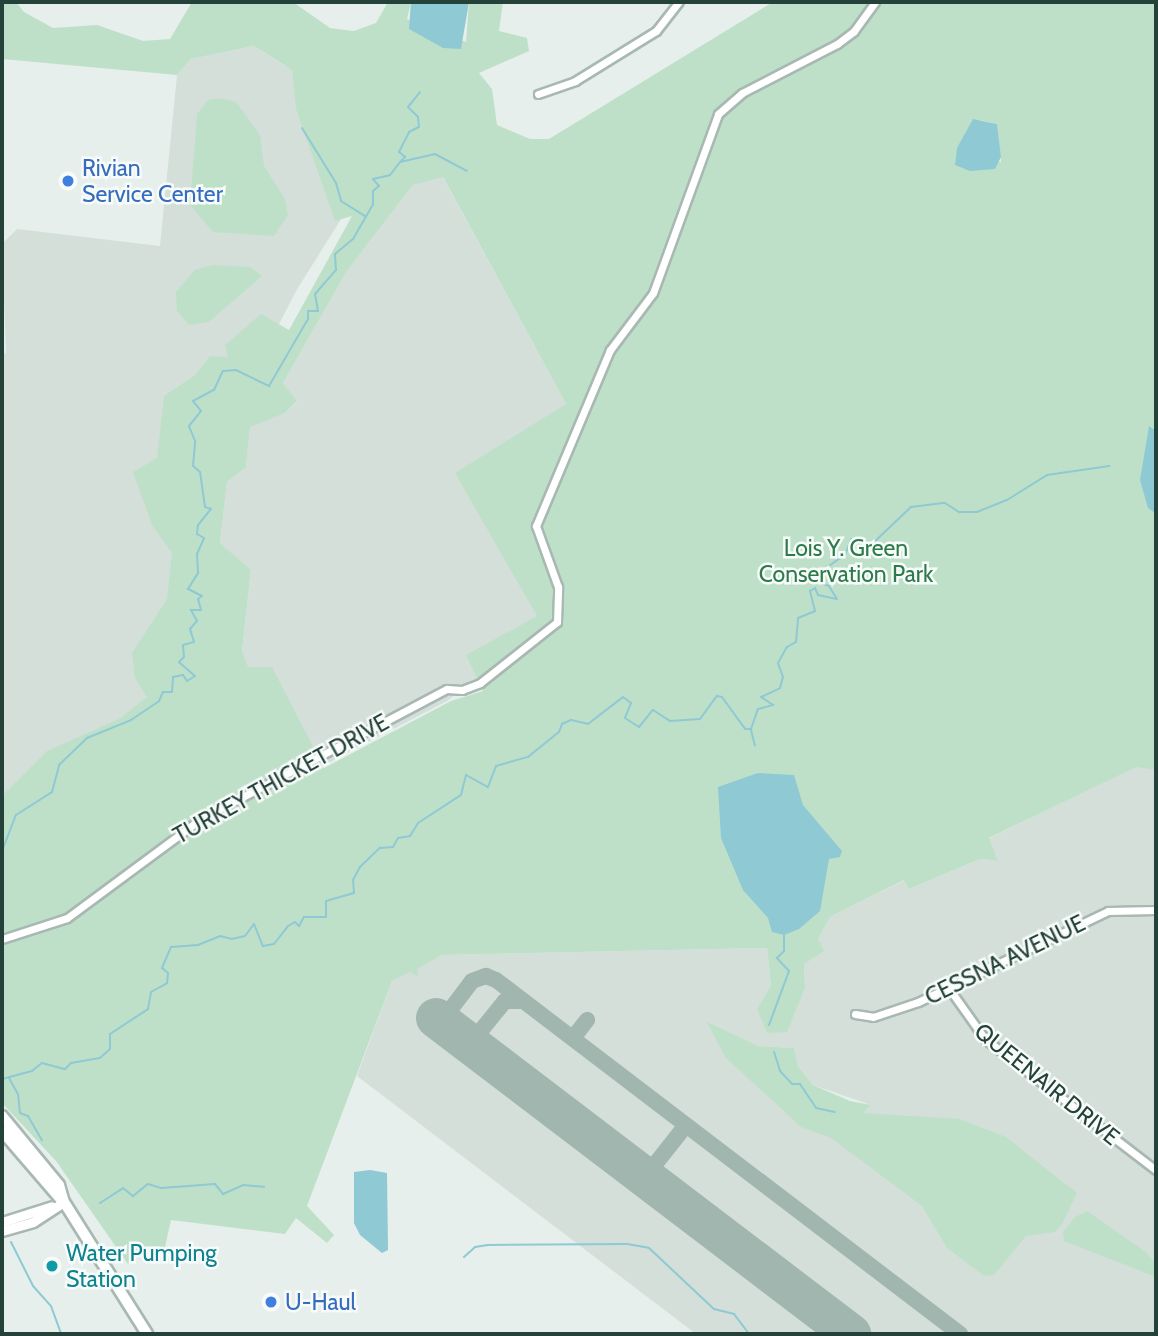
<!DOCTYPE html>
<html>
<head>
<meta charset="utf-8">
<style>
	body { margin:0 }
	#map { position:relative; width:1158px; height:1336px; overflow:hidden; background:#e6efeb; font-family:Cabin,sans-serif }
	div>[style] { position:absolute }
	[style*='--x'] { left:calc(var(--x)*1px); top:calc(var(--y)*1px); width:calc(var(--w)*1px); rotate:calc(var(--a)*1deg) }
	.built>* { inset:0; background:#d4dfda }
	.green>* { inset:0; background:#bfe0c8 }
	.water>* { inset:0; background:#8ec9d4 }
	.stream>* { height:2px; margin:-1px; padding:0 1px; transform-origin:1px; border-radius:1px; background:#8ec9d4 }
	.taxiway>* { height:16px; margin:-8px; padding:0 8px; transform-origin:8px; border-radius:8px; background:#a2b6b0 }
	.runway>* { height:40px; margin:-20px; padding:0 20px; transform-origin:20px; border-radius:20px; background:#a2b6b0 }
	.roads { filter:drop-shadow(2px 0 #a8b8b2) drop-shadow(-2px 0 #a8b8b2) drop-shadow(0 2px #a8b8b2) drop-shadow(0 -2px #a8b8b2) }
	.minor>* { height:7px; margin:-3.5px; padding:0 3.5px; transform-origin:3.5px; border-radius:3.5px; background:#fff }
	.tertiary>* { height:9px; margin:-4.5px; padding:0 4.5px; transform-origin:4.5px; border-radius:4.5px; background:#fff }
	.secondary>* { height:10px; margin:-5px; padding:0 5px; transform-origin:5px; border-radius:5px; background:#fff }
	.dots>* { width:19px; height:19px; translate:-50% -50%; box-sizing:border-box; border:4px solid #f7fbf9; border-radius:50% }
	span { translate:-50% -50%; white-space:nowrap; text-align:center; line-height:1.15; -webkit-text-stroke:5px #f7fbf9; paint-order:stroke }
	.shop-label { font-size:23px; color:#366cbe }
	.left { translate:0 -50%; text-align:left }
	.park-label { font-size:23px; color:#2d7a4b }
	.street-label { font-size:23px; color:#24423a }
	.culture-label { font-size:23px; color:#0d838f }
	.frame { position:absolute; inset:0; border:4px solid #24423a; pointer-events:none }
</style>
</head>
<body>
<div id="map">
	<div class="built">
		<i style="clip-path:polygon(254px 46px,285px 66px,407px 114px,296px 291px,188px 502px,185px 812px,2px 922px,2px 354px,6px 353px,2px 244px,17px 229px,160px 246px,177px 75px,191px 59px)"></i>
		<i style="clip-path:polygon(442px 176px,566px 404px,545px 626px,447px 701px,286px 785px,242px 651px,251px 571px,220px 543px,227px 482px,246px 466px,250px 426px,285px 413px,297px 402px,283px 383px,347px 271px,413px 185px)"></i>
		<i style="clip-path:polygon(evenodd,1136px 766px,1156px 770px,1156px 1334px,696px 1334px,357px 1076px,392px 981px,442px 955px,767px 948px,771px 986px,805px 988px,804px 964px,830px 917px,905px 880px,909px 889px,980px 859px,998px 861px,988px 839px,1136px 766px,726px 1033px,758px 1046px,793px 1048px,798px 1066px,813px 1085px,871px 1105px,802px 1098px,726px 1033px)"></i>
	</div>
	<div class="green">
		<i style="clip-path:polygon(evenodd,2px 2px,16px 2px,24px 12px,53px 28px,97px 25px,143px 41px,170px 39px,192px 2px,293px 2px,330px 28px,354px 31px,376px 23px,388px 2px,411px 2px,407px 19px,466px 42px,469px 2px,503px 2px,499px 31px,527px 38px,529px 51px,479px 73px,492px 89px,497px 125px,530px 139px,549px 139px,773px 2px,1156px 2px,1156px 770px,1136px 767px,989px 838px,998px 861px,980px 859px,909px 889px,904px 880px,830px 917px,818px 939px,824px 951px,804px 964px,805px 988px,787px 1032px,767px 1033px,757px 1009px,771px 986px,767px 948px,442px 955px,417px 969px,418px 977px,410px 972px,392px 981px,307px 1206px,334px 1235px,327px 1243px,296px 1218px,285px 1234px,171px 1220px,165px 1247px,147px 1247px,128px 1264px,56px 1161px,2px 1103px,2px 796px,47px 751px,119px 719px,147px 697px,135px 678px,132px 653px,167px 599px,172px 553px,152px 525px,133px 472px,157px 458px,164px 396px,195px 375px,210px 356px,228px 357px,225px 345px,261px 314px,289px 330px,352px 216px,335px 221px,296px 109px,292px 70px,254px 46px,191px 59px,177px 75px,2px 59px,2px 2px,980px 120px,997px 124px,1001px 162px,956px 156px,967px 131px,980px 120px,2px 2px,443px 177px,566px 404px,455px 473px,537px 616px,466px 655px,483px 691px,451px 701px,324px 768px,272px 667px,248px 667px,242px 651px,251px 570px,220px 543px,227px 482px,246px 467px,250px 427px,285px 413px,297px 401px,283px 383px,347px 271px,413px 185px,443px 177px)"></i>
		<i style="clip-path:polygon(220px 98px,236px 102px,260px 135px,264px 166px,285px 199px,288px 215px,274px 236px,213px 232px,190px 205px,197px 114px,208px 100px)"></i>
		<i style="clip-path:polygon(212px 265px,250px 267px,262px 276px,209px 322px,189px 325px,177px 311px,176px 292px,195px 270px)"></i>
		<i style="clip-path:polygon(707px 1022px,758px 1046px,794px 1048px,798px 1066px,813px 1085px,850px 1101px,871px 1105px,863px 1113px,960px 1119px,1006px 1137px,1077px 1193px,1062px 1224px,1055px 1232px,1026px 1236px,994px 1275px,984px 1276px,947px 1248px,922px 1206px,831px 1138px,801px 1127px,725px 1057px)"></i>
		<i style="clip-path:polygon(1087px 1211px,1146px 1252px,1155px 1263px,1156px 1277px,1064px 1241px,1063px 1232px,1075px 1217px)"></i>
	</div>
	<div class="water">
		<i style="clip-path:polygon(411px 2px,469px 2px,461px 49px,443px 48px,409px 29px)"></i>
		<i style="clip-path:polygon(973px 119px,997px 124px,1001px 157px,995px 169px,970px 171px,955px 165px,957px 148px)"></i>
		<i style="clip-path:polygon(1149px 426px,1156px 431px,1155px 513px,1148px 508px,1140px 480px)"></i>
		<i style="clip-path:polygon(758px 773px,794px 775px,803px 805px,842px 851px,840px 857px,829px 859px,820px 911px,799px 929px,784px 935px,772px 932px,768px 918px,743px 890px,721px 838px,718px 787px)"></i>
		<i style="clip-path:polygon(370px 1170px,387px 1173px,388px 1250px,382px 1253px,360px 1235px,354px 1223px,354px 1172px)"></i>
	</div>
	<div class="stream">
		<i style="--x:302;--y:128;--w:65;--a:58.3"></i>
		<i style="--x:336;--y:183;--w:19;--a:74"></i>
		<i style="--x:341;--y:201;--w:28;--a:32"></i>
		<i style="--x:401;--y:161;--w:6;--a:-45"></i>
		<i style="--x:405;--y:157;--w:8;--a:-140"></i>
		<i style="--x:399;--y:152;--w:22;--a:-63"></i>
		<i style="--x:409;--y:132;--w:11;--a:-27"></i>
		<i style="--x:419;--y:127;--w:10;--a:-96"></i>
		<i style="--x:418;--y:117;--w:14;--a:-135"></i>
		<i style="--x:408;--y:107;--w:19;--a:-51"></i>
		<i style="--x:751;--y:730;--w:16;--a:76"></i>
		<i style="--x:2;--y:851;--w:39;--a:-69"></i>
		<i style="--x:16;--y:815;--w:43;--a:-32.6"></i>
		<i style="--x:52;--y:792;--w:28;--a:-75"></i>
		<i style="--x:59;--y:765;--w:39;--a:-44"></i>
		<i style="--x:87;--y:738;--w:48;--a:-22.2"></i>
		<i style="--x:131;--y:720;--w:34;--a:-34"></i>
		<i style="--x:159;--y:701;--w:10;--a:-66"></i>
		<i style="--x:163;--y:692;--w:9;--a:0"></i>
		<i style="--x:172;--y:692;--w:15;--a:-86"></i>
		<i style="--x:173;--y:677;--w:10;--a:-11"></i>
		<i style="--x:183;--y:675;--w:7;--a:56"></i>
		<i style="--x:187;--y:681;--w:9;--a:-32"></i>
		<i style="--x:195;--y:676;--w:21;--a:-139"></i>
		<i style="--x:179;--y:662;--w:7;--a:-45"></i>
		<i style="--x:184;--y:657;--w:12;--a:-95"></i>
		<i style="--x:183;--y:645;--w:11;--a:-15"></i>
		<i style="--x:194;--y:642;--w:14;--a:-107"></i>
		<i style="--x:190;--y:629;--w:11;--a:-49"></i>
		<i style="--x:197;--y:621;--w:13;--a:-119"></i>
		<i style="--x:191;--y:610;--w:10;--a:0"></i>
		<i style="--x:201;--y:610;--w:11;--a:-105"></i>
		<i style="--x:198;--y:599;--w:5;--a:-37"></i>
		<i style="--x:202;--y:596;--w:16;--a:-153"></i>
		<i style="--x:188;--y:589;--w:19;--a:-58"></i>
		<i style="--x:198;--y:573;--w:19;--a:-93"></i>
		<i style="--x:197;--y:554;--w:17;--a:-66"></i>
		<i style="--x:204;--y:538;--w:8;--a:-150"></i>
		<i style="--x:197;--y:534;--w:9;--a:-84"></i>
		<i style="--x:198;--y:525;--w:21;--a:-51"></i>
		<i style="--x:211;--y:509;--w:6;--a:-162"></i>
		<i style="--x:205;--y:507;--w:35;--a:-98"></i>
		<i style="--x:200;--y:472;--w:9;--a:-139"></i>
		<i style="--x:193;--y:466;--w:25;--a:-85"></i>
		<i style="--x:195;--y:441;--w:16;--a:-112"></i>
		<i style="--x:189;--y:426;--w:19;--a:-51"></i>
		<i style="--x:201;--y:411;--w:13;--a:-129"></i>
		<i style="--x:193;--y:401;--w:24;--a:-28"></i>
		<i style="--x:214;--y:390;--w:21;--a:-65"></i>
		<i style="--x:223;--y:371;--w:13;--a:-4"></i>
		<i style="--x:236;--y:370;--w:37;--a:26"></i>
		<i style="--x:269;--y:386;--w:78;--a:-59.8"></i>
		<i style="--x:308;--y:319;--w:8;--a:-90"></i>
		<i style="--x:308;--y:311;--w:10;--a:0"></i>
		<i style="--x:318;--y:311;--w:17;--a:-100"></i>
		<i style="--x:315;--y:294;--w:32;--a:-49"></i>
		<i style="--x:336;--y:270;--w:16;--a:-94"></i>
		<i style="--x:335;--y:254;--w:23;--a:-40"></i>
		<i style="--x:353;--y:239;--w:39;--a:-60"></i>
		<i style="--x:373;--y:205;--w:14;--a:-90"></i>
		<i style="--x:373;--y:191;--w:8;--a:-40"></i>
		<i style="--x:379;--y:186;--w:9;--a:-131"></i>
		<i style="--x:373;--y:179;--w:17;--a:-13"></i>
		<i style="--x:390;--y:175;--w:16;--a:-52"></i>
		<i style="--x:400;--y:162;--w:36;--a:-13"></i>
		<i style="--x:435;--y:154;--w:36;--a:28"></i>
		<i style="--x:769;--y:1025;--w:58;--a:-69.7"></i>
		<i style="--x:789;--y:971;--w:18;--a:-133"></i>
		<i style="--x:777;--y:958;--w:10;--a:-45"></i>
		<i style="--x:784;--y:951;--w:16;--a:-90"></i>
		<i style="--x:774;--y:1052;--w:20;--a:72"></i>
		<i style="--x:780;--y:1071;--w:18;--a:47"></i>
		<i style="--x:792;--y:1084;--w:8;--a:0"></i>
		<i style="--x:800;--y:1084;--w:29;--a:56"></i>
		<i style="--x:816;--y:1108;--w:19;--a:12"></i>
		<i style="--x:9;--y:1078;--w:18;--a:61"></i>
		<i style="--x:18;--y:1094;--w:19;--a:84"></i>
		<i style="--x:20;--y:1113;--w:9;--a:21"></i>
		<i style="--x:28;--y:1116;--w:28;--a:60"></i>
		<i style="--x:2;--y:1079;--w:31;--a:-15"></i>
		<i style="--x:32;--y:1071;--w:13;--a:-39"></i>
		<i style="--x:42;--y:1063;--w:24;--a:15"></i>
		<i style="--x:65;--y:1069;--w:8;--a:-45"></i>
		<i style="--x:71;--y:1063;--w:29;--a:-10"></i>
		<i style="--x:100;--y:1058;--w:13;--a:-42"></i>
		<i style="--x:110;--y:1049;--w:15;--a:-90"></i>
		<i style="--x:110;--y:1034;--w:45;--a:-33.3"></i>
		<i style="--x:148;--y:1009;--w:17;--a:-80"></i>
		<i style="--x:151;--y:992;--w:18;--a:-29"></i>
		<i style="--x:167;--y:983;--w:10;--a:-84"></i>
		<i style="--x:168;--y:973;--w:8;--a:-140"></i>
		<i style="--x:162;--y:968;--w:23;--a:-67"></i>
		<i style="--x:171;--y:947;--w:27;--a:-4"></i>
		<i style="--x:198;--y:945;--w:24;--a:-22"></i>
		<i style="--x:220;--y:936;--w:12;--a:14"></i>
		<i style="--x:232;--y:939;--w:13;--a:-13"></i>
		<i style="--x:245;--y:936;--w:15;--a:-53"></i>
		<i style="--x:254;--y:924;--w:24;--a:68"></i>
		<i style="--x:263;--y:946;--w:11;--a:-10"></i>
		<i style="--x:274;--y:944;--w:23;--a:-52"></i>
		<i style="--x:288;--y:926;--w:8;--a:-30"></i>
		<i style="--x:295;--y:922;--w:6;--a:45"></i>
		<i style="--x:299;--y:926;--w:10;--a:-61"></i>
		<i style="--x:304;--y:917;--w:22;--a:0"></i>
		<i style="--x:326;--y:917;--w:16;--a:-90"></i>
		<i style="--x:326;--y:901;--w:29;--a:-16"></i>
		<i style="--x:354;--y:893;--w:13;--a:-94"></i>
		<i style="--x:353;--y:880;--w:15;--a:-62"></i>
		<i style="--x:360;--y:867;--w:28;--a:-44"></i>
		<i style="--x:380;--y:848;--w:13;--a:-4"></i>
		<i style="--x:393;--y:847;--w:10;--a:-61"></i>
		<i style="--x:398;--y:838;--w:12;--a:-9"></i>
		<i style="--x:410;--y:836;--w:15;--a:-58"></i>
		<i style="--x:418;--y:823;--w:51;--a:-33.1"></i>
		<i style="--x:461;--y:795;--w:21;--a:-76"></i>
		<i style="--x:466;--y:775;--w:25;--a:29"></i>
		<i style="--x:488;--y:787;--w:22;--a:-69"></i>
		<i style="--x:496;--y:766;--w:33;--a:-16"></i>
		<i style="--x:528;--y:757;--w:40;--a:-39"></i>
		<i style="--x:559;--y:732;--w:9;--a:-69"></i>
		<i style="--x:562;--y:724;--w:10;--a:-24"></i>
		<i style="--x:571;--y:720;--w:17;--a:13"></i>
		<i style="--x:588;--y:724;--w:44;--a:-37.6"></i>
		<i style="--x:623;--y:697;--w:10;--a:37"></i>
		<i style="--x:631;--y:703;--w:16;--a:112"></i>
		<i style="--x:625;--y:718;--w:17;--a:33"></i>
		<i style="--x:639;--y:727;--w:22;--a:-51"></i>
		<i style="--x:653;--y:710;--w:20;--a:33"></i>
		<i style="--x:670;--y:721;--w:30;--a:-4"></i>
		<i style="--x:700;--y:719;--w:29;--a:-54"></i>
		<i style="--x:717;--y:696;--w:5;--a:11"></i>
		<i style="--x:722;--y:697;--w:39;--a:54"></i>
		<i style="--x:745;--y:729;--w:6;--a:0"></i>
		<i style="--x:751;--y:729;--w:21;--a:-71"></i>
		<i style="--x:758;--y:709;--w:16;--a:-15"></i>
		<i style="--x:773;--y:705;--w:14;--a:-146"></i>
		<i style="--x:761;--y:697;--w:21;--a:-25"></i>
		<i style="--x:780;--y:688;--w:11;--a:-75"></i>
		<i style="--x:783;--y:677;--w:15;--a:-110"></i>
		<i style="--x:778;--y:663;--w:18;--a:-61"></i>
		<i style="--x:787;--y:647;--w:10;--a:-29"></i>
		<i style="--x:796;--y:642;--w:24;--a:-85"></i>
		<i style="--x:798;--y:618;--w:18;--a:-22"></i>
		<i style="--x:815;--y:611;--w:21;--a:-104"></i>
		<i style="--x:810;--y:591;--w:6;--a:-31"></i>
		<i style="--x:815;--y:588;--w:8;--a:67"></i>
		<i style="--x:818;--y:595;--w:19;--a:12"></i>
		<i style="--x:837;--y:599;--w:15;--a:-122"></i>
		<i style="--x:829;--y:586;--w:14;--a:-159"></i>
		<i style="--x:816;--y:581;--w:6;--a:-90"></i>
		<i style="--x:816;--y:575;--w:35;--a:-35"></i>
		<i style="--x:845;--y:555;--w:17;--a:-69"></i>
		<i style="--x:851;--y:539;--w:22;--a:13"></i>
		<i style="--x:872;--y:544;--w:54;--a:-43.5"></i>
		<i style="--x:911;--y:507;--w:34;--a:-7"></i>
		<i style="--x:945;--y:503;--w:17;--a:33"></i>
		<i style="--x:959;--y:512;--w:18;--a:0"></i>
		<i style="--x:977;--y:512;--w:32;--a:-22"></i>
		<i style="--x:1007;--y:500;--w:47;--a:-32"></i>
		<i style="--x:1047;--y:475;--w:63;--a:-8.3"></i>
		<i style="--x:100;--y:1203;--w:27;--a:-33"></i>
		<i style="--x:123;--y:1188;--w:13;--a:39"></i>
		<i style="--x:133;--y:1196;--w:19;--a:-39"></i>
		<i style="--x:148;--y:1184;--w:14;--a:17"></i>
		<i style="--x:161;--y:1188;--w:54;--a:-4.2"></i>
		<i style="--x:215;--y:1184;--w:13;--a:51"></i>
		<i style="--x:223;--y:1194;--w:22;--a:-24"></i>
		<i style="--x:243;--y:1185;--w:21;--a:5"></i>
		<i style="--x:11;--y:1242;--w:49;--a:63.4"></i>
		<i style="--x:33;--y:1286;--w:27;--a:48"></i>
		<i style="--x:51;--y:1306;--w:30;--a:70"></i>
		<i style="--x:464;--y:1257;--w:15;--a:-42"></i>
		<i style="--x:475;--y:1247;--w:13;--a:-9"></i>
		<i style="--x:488;--y:1245;--w:139;--a:-0.4"></i>
		<i style="--x:627;--y:1244;--w:22;--a:10"></i>
		<i style="--x:649;--y:1248;--w:89;--a:43.2"></i>
		<i style="--x:714;--y:1309;--w:21;--a:14"></i>
		<i style="--x:734;--y:1314;--w:25;--a:53"></i>
	</div>
	<div class="taxiway">
		<i style="--x:441;--y:1022;--w:51;--a:-52.9"></i>
		<i style="--x:472;--y:981;--w:15;--a:-20"></i>
		<i style="--x:486;--y:976;--w:11;--a:22"></i>
		<i style="--x:496;--y:980;--w:584;--a:37.34"></i>
		<i style="--x:573;--y:1038;--w:23;--a:-52"></i>
		<i style="--x:470;--y:1044;--w:55;--a:-50.9"></i>
		<i style="--x:505;--y:1001;--w:18;--a:0"></i>
		<i style="--x:645;--y:1177;--w:66;--a:-51.7"></i>
	</div>
	<div class="runway">
		<i style="--x:436;--y:1018;--w:522;--a:37.29"></i>
	</div>
	<div class="roads">
		<div class="minor">
			<i style="--x:538;--y:94;--w:39;--a:-19"></i>
			<i style="--x:575;--y:81;--w:95;--a:-31.7"></i>
			<i style="--x:656;--y:31;--w:37;--a:-52"></i>
			<i style="--x:2;--y:939;--w:68;--a:-17.9"></i>
			<i style="--x:67;--y:918;--w:167;--a:-36.5"></i>
			<i style="--x:201;--y:819;--w:278;--a:-27.9"></i>
			<i style="--x:447;--y:689;--w:15;--a:4"></i>
			<i style="--x:462;--y:690;--w:19;--a:-21"></i>
			<i style="--x:480;--y:683;--w:98;--a:-38.4"></i>
			<i style="--x:557;--y:622;--w:35;--a:-88"></i>
			<i style="--x:558;--y:587;--w:65;--a:-109.8"></i>
			<i style="--x:536;--y:526;--w:191;--a:-67.2"></i>
			<i style="--x:610;--y:350;--w:71;--a:-53"></i>
			<i style="--x:653;--y:293;--w:190;--a:-70"></i>
			<i style="--x:718;--y:114;--w:32;--a:-41"></i>
			<i style="--x:742;--y:93;--w:107;--a:-27.3"></i>
			<i style="--x:837;--y:44;--w:21;--a:-37"></i>
			<i style="--x:854;--y:31;--w:36;--a:-54"></i>
			<i style="--x:948;--y:987;--w:64;--a:54.6"></i>
			<i style="--x:985;--y:1039;--w:215;--a:37.5"></i>
			<i style="--x:855;--y:1014;--w:18;--a:9"></i>
			<i style="--x:873;--y:1017;--w:47;--a:-18.4"></i>
			<i style="--x:918;--y:1002;--w:211;--a:-25.6"></i>
			<i style="--x:1108;--y:911;--w:48;--a:-1.2"></i>
		</div>
		<div class="tertiary">
			<i style="--x:2;--y:1222;--w:52;--a:-17.7"></i>
			<i style="--x:2;--y:1231;--w:32;--a:-16"></i>
			<i style="--x:33;--y:1222;--w:37;--a:-33"></i>
		</div>
		<div class="secondary">
			<i style="--x:2;--y:1116;--w:89;--a:50.4"></i>
			<i style="--x:59;--y:1185;--w:18;--a:74"></i>
			<i style="--x:64;--y:1202;--w:156;--a:57.8"></i>
			<i style="--x:2;--y:1131;--w:94;--a:49.3"></i>
		</div>
	</div>
	<div class="dots">
		<i style="left:68px;top:181px;background:#3f7fe0"></i>
		<i style="left:52px;top:1266px;background:#0f9aa8"></i>
		<i style="left:271px;top:1302px;background:#3f7fe0"></i>
	</div>
	<div class="shop-label">
		<span class="left" style="left:82px;top:181px">Rivian<br>Service Center</span>
		<span class="left" style="left:285px;top:1302px">U-Haul</span>
	</div>
	<div class="park-label">
		<span style="left:846px;top:561px">Lois Y. Green<br>Conservation Park</span>
	</div>
	<div class="street-label">
		<span style="left:281px;top:779px;rotate:-29deg">TURKEY THICKET DRIVE</span>
		<span style="left:1005px;top:960px;rotate:-26deg">CESSNA AVENUE</span>
		<span style="left:1047px;top:1084px;rotate:39deg">QUEENAIR DRIVE</span>
	</div>
	<div class="culture-label">
		<span class="left" style="left:66px;top:1266px">Water Pumping<br>Station</span>
	</div>
	<div class="frame"></div>
</div>
</body>
</html>
